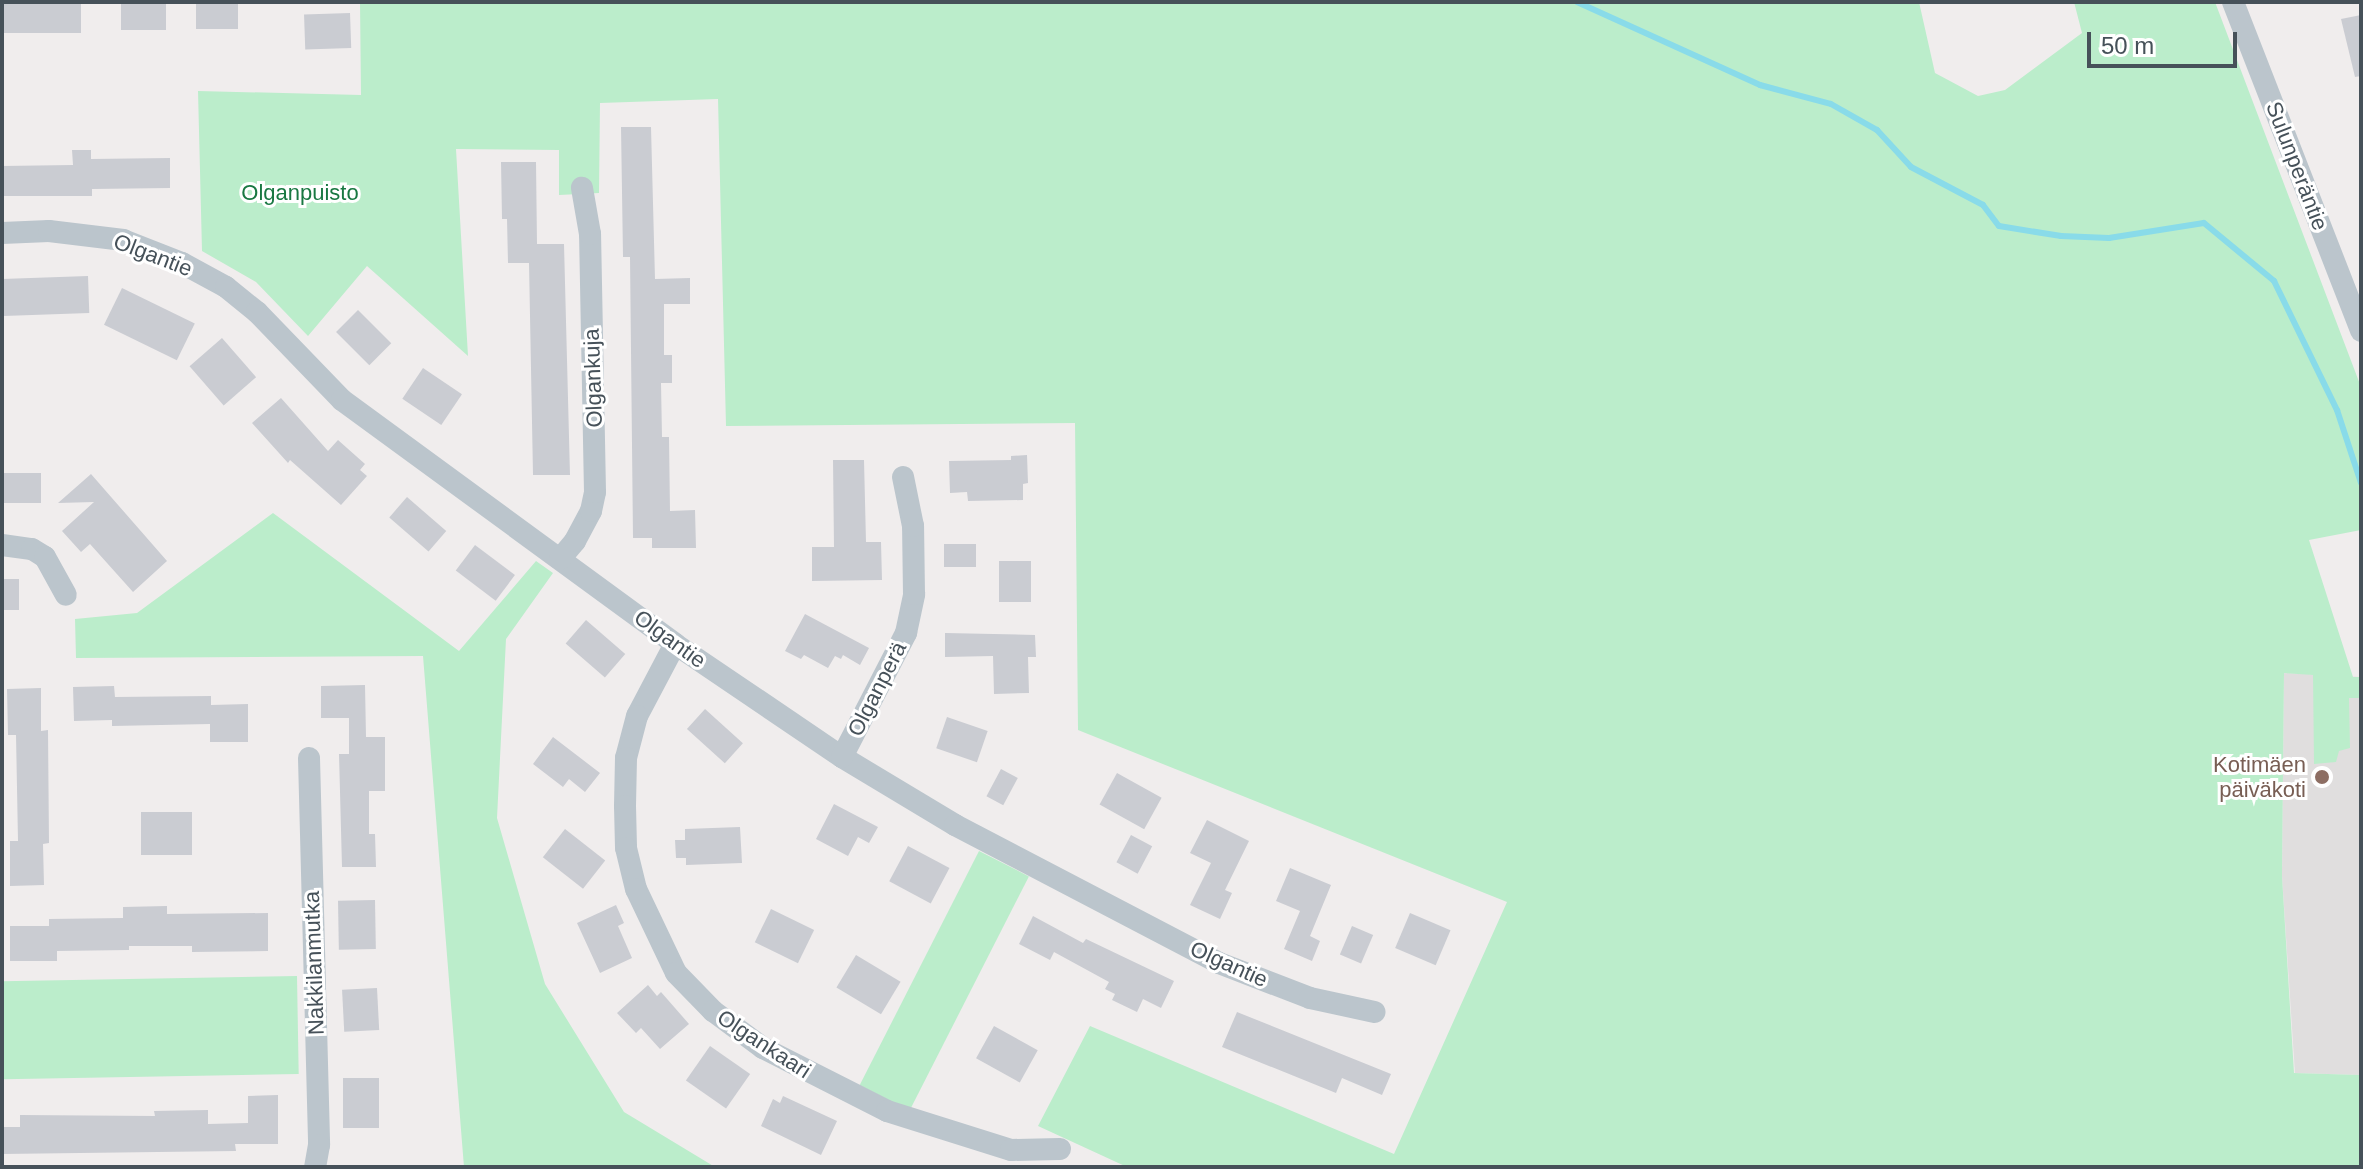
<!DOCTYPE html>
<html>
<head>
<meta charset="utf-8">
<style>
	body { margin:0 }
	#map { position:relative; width:2363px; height:1169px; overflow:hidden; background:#f0eded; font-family:Arial,sans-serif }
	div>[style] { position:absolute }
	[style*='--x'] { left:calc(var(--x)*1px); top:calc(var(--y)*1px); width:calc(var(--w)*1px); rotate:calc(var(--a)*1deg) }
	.education>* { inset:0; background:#e0dede }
	.green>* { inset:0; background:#bbedcb; transform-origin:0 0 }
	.stream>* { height:6px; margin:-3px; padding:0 3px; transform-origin:3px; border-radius:3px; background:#89dbe9 }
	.building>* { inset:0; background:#caccd2; transform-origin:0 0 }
	.minor>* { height:22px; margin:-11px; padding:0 11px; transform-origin:11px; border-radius:11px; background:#bbc5cc }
	.dots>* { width:22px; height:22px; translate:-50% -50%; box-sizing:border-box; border:4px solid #fff; border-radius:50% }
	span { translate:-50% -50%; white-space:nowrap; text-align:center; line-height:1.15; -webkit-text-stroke:6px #fff; paint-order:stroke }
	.street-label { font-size:22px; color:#465159 }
	.park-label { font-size:22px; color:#197842 }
	.education-label { font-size:22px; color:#785e54 }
	.right { translate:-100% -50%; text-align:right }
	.frame { position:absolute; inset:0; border:4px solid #465159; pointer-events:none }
	.scale { position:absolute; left:2087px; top:32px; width:150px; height:36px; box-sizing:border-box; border:4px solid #465159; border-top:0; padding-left:10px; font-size:24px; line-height:28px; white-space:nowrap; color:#465159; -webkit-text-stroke:6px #fff; paint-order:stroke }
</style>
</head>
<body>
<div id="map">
	<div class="education">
		<i style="clip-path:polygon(2284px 673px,2361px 677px,2361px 1075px,2295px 1073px,2282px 876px)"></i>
	</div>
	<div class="green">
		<i style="clip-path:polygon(360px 2px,1919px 2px,1935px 73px,1978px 96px,2005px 90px,2082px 33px,2074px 2px,2215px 2px,2361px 387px,2361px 530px,2309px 540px,2353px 677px,2361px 677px,2361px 698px,2349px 698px,2350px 748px,2339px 751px,2336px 762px,2314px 764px,2313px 675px,2284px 673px,2282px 876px,2294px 1073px,2361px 1075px,2359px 1167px,1127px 1167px,1038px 1126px,1090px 1026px,1394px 1154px,1507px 902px,1078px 730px,1075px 423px,726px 426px,718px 99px,600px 103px,599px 193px,559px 195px,559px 150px,456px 149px,468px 356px,367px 266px,308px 336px,256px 282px,202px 251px,198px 91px,361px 95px)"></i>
		<i style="clip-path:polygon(273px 513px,459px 651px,536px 561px,553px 573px,506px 639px,497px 818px,545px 984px,624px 1112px,715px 1167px,464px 1167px,423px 656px,76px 658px,75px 619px,137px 613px)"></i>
		<i style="left:979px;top:851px;width:56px;height:263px;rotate:27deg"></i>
		<i style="left:297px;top:976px;width:98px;height:295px;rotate:89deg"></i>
	</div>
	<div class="stream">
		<i style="--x:1577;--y:2;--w:201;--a:24.4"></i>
		<i style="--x:1760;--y:85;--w:73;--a:15"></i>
		<i style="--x:1831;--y:104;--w:53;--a:29.5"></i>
		<i style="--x:1877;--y:130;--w:50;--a:47.4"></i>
		<i style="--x:1911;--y:167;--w:81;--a:27.8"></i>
		<i style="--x:1983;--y:205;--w:26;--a:53"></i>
		<i style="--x:1999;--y:226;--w:63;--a:9.2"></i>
		<i style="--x:2061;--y:236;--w:48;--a:2.4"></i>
		<i style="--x:2109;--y:238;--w:96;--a:-9"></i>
		<i style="--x:2204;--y:223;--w:91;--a:39.6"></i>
		<i style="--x:2274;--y:281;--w:144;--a:64"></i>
		<i style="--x:2337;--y:410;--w:77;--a:71.8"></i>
	</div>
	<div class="building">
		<i style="left:2px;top:2px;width:79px;height:31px"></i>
		<i style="left:121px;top:2px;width:45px;height:28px"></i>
		<i style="left:196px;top:2px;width:42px;height:27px"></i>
		<i style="left:350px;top:13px;width:35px;height:46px;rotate:88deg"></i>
		<i style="clip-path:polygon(2361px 15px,2361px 76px,2355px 77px,2341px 19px)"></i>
		<i style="clip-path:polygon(621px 127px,651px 127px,655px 279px,690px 278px,690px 304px,664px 304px,664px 355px,672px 355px,672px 383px,661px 383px,662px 437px,669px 437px,670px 511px,695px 510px,696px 548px,652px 548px,652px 538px,633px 538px,630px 257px,623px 257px)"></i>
		<i style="clip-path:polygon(72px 150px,91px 150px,91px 159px,170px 158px,170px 188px,92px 189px,92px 196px,2px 196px,2px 166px,73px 165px)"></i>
		<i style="clip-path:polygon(501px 162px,536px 162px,537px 244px,564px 244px,570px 475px,533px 475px,529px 263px,508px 263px,507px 219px,502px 219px)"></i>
		<i style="left:88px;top:276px;width:37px;height:86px;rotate:88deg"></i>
		<i style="left:122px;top:288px;width:81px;height:41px;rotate:26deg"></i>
		<i style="left:358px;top:310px;width:47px;height:31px;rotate:45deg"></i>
		<i style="left:222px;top:338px;width:52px;height:43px;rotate:49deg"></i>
		<i style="left:423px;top:368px;width:47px;height:37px;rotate:34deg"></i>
		<i style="clip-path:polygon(281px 398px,328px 451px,338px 440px,365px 464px,360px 470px,367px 476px,341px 505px,290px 460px,288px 463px,252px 423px)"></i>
		<i style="clip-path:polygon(1027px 455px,1028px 483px,1023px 484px,1023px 500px,968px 501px,967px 492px,950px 493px,949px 461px,1011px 460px,1011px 456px)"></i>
		<i style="clip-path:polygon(833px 460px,864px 460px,866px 542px,881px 542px,882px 580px,812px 581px,812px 547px,834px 547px)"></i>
		<i style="left:2px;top:473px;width:39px;height:30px"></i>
		<i style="clip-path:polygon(91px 474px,167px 561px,133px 592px,90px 544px,81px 552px,62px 531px,94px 502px,58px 503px)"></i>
		<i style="left:407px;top:497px;width:52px;height:27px;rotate:41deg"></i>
		<i style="left:976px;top:544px;width:23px;height:32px;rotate:90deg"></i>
		<i style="left:475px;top:545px;width:50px;height:32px;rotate:37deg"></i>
		<i style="left:999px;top:561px;width:32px;height:41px"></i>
		<i style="left:2px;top:579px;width:17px;height:31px"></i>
		<i style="clip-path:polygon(805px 614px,869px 648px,860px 665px,843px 655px,841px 659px,835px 656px,828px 668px,804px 655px,801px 659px,785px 651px)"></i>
		<i style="left:586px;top:620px;width:52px;height:31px;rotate:41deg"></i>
		<i style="clip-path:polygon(945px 633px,1035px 635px,1036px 657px,1028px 657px,1029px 693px,994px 694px,993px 656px,945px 657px)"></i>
		<i style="clip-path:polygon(365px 685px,366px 737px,385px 737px,385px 791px,369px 791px,369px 834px,375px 834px,376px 867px,342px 867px,339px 754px,349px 754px,349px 718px,321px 718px,321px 686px)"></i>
		<i style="clip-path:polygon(114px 686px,115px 697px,211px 696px,211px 705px,248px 704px,248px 742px,210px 742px,210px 724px,112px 726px,112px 720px,74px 721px,73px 687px)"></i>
		<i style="clip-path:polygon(41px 688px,41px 731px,48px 730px,49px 843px,43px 844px,44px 885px,10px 886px,10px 841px,18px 841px,16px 735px,8px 735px,7px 689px)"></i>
		<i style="left:705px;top:709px;width:51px;height:27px;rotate:42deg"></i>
		<i style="left:947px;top:717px;width:43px;height:33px;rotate:19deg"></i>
		<i style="clip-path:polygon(553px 737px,600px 773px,585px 792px,569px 779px,563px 787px,533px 764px)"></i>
		<i style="left:1001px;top:769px;width:19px;height:31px;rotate:28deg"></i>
		<i style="left:1117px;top:773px;width:51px;height:36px;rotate:29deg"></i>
		<i style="clip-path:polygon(834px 804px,878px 827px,869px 843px,858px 837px,848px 856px,816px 839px)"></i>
		<i style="left:141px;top:812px;width:51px;height:43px"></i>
		<i style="clip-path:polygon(1207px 820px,1249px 841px,1225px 890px,1232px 893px,1220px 919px,1190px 905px,1211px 863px,1190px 853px)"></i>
		<i style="clip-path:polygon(740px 827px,742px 863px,686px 865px,686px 858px,676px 858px,675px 840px,685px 840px,685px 829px)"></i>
		<i style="left:565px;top:829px;width:51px;height:36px;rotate:38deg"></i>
		<i style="left:1131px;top:835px;width:24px;height:31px;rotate:28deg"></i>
		<i style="left:908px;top:846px;width:47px;height:40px;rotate:28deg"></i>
		<i style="clip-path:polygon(1290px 868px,1331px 885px,1310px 936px,1320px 941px,1312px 961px,1284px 949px,1300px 911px,1276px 901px)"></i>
		<i style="left:375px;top:900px;width:49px;height:37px;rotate:89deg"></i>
		<i style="clip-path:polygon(616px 905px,624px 923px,618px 926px,632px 958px,600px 973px,577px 923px)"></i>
		<i style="clip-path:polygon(167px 906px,167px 914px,268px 913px,268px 951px,192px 952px,192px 946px,129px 946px,129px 950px,57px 951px,57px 961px,10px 961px,10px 926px,49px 926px,49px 919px,123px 918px,123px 907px)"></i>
		<i style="left:771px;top:909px;width:48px;height:37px;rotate:26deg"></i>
		<i style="left:1410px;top:913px;width:44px;height:38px;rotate:23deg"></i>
		<i style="clip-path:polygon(1033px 916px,1083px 943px,1086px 939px,1174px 981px,1161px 1008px,1143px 999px,1137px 1012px,1112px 1000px,1115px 994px,1105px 989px,1109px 982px,1054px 952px,1050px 960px,1019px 944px)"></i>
		<i style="left:1352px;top:926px;width:23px;height:31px;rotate:23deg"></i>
		<i style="left:856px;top:955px;width:52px;height:38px;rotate:31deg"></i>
		<i style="clip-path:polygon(648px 985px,657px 996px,661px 992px,689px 1024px,660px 1049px,641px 1028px,636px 1033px,617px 1013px)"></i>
		<i style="left:377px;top:988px;width:42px;height:35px;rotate:87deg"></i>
		<i style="clip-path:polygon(1237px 1012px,1391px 1074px,1382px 1095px,1342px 1078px,1336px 1093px,1222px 1047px)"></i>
		<i style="left:994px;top:1026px;width:50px;height:37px;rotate:29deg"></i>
		<i style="left:710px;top:1046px;width:49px;height:42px;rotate:35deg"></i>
		<i style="left:343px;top:1078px;width:36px;height:50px"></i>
		<i style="clip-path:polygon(278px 1095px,278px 1144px,235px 1144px,236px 1151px,2px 1154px,2px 1127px,20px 1127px,20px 1115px,155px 1116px,154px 1111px,208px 1110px,208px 1124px,248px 1123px,248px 1096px)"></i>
		<i style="clip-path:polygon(783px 1096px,837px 1121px,821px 1155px,761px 1126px,773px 1099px,780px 1103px)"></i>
	</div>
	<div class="minor">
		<i style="--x:2233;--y:2;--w:353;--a:68.7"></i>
		<i style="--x:2;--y:233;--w:47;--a:-2.4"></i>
		<i style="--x:49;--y:231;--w:75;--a:6.9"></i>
		<i style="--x:123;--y:240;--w:63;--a:21.3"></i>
		<i style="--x:182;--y:263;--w:50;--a:28.6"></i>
		<i style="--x:226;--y:287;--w:40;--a:39"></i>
		<i style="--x:257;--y:312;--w:122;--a:46"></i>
		<i style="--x:342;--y:400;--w:413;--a:36.2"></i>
		<i style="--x:675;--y:644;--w:202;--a:34.1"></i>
		<i style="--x:842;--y:757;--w:132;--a:31"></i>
		<i style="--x:955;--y:825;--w:298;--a:27.6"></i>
		<i style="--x:1219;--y:963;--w:97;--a:21"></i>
		<i style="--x:1310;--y:998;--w:66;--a:12.2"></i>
		<i style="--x:2;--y:545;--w:30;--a:8"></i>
		<i style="--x:32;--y:549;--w:15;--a:32"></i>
		<i style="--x:45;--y:557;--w:43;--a:61.1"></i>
		<i style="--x:560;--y:559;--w:23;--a:-50"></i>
		<i style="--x:575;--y:541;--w:34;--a:-62"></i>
		<i style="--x:591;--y:511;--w:19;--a:-78"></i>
		<i style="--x:595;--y:492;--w:258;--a:-91.1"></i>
		<i style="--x:590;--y:234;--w:47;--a:-99.9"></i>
		<i style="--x:675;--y:644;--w:81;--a:117.8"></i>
		<i style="--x:637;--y:716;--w:43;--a:104.7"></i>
		<i style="--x:626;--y:758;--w:48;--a:91.2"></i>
		<i style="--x:625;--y:806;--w:42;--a:88.6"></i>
		<i style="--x:626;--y:848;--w:42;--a:76.3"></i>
		<i style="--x:636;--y:889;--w:93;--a:64.5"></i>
		<i style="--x:676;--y:973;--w:53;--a:45.8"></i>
		<i style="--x:713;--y:1011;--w:62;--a:36.5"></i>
		<i style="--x:763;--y:1048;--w:139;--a:26.9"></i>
		<i style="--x:887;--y:1111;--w:130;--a:17.5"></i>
		<i style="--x:1011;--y:1150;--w:49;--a:-1.2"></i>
		<i style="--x:842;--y:757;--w:140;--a:-62.7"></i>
		<i style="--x:906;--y:633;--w:40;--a:-78"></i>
		<i style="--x:914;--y:594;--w:68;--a:-90.8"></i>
		<i style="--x:913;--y:526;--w:50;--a:-101.5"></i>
		<i style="--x:309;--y:758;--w:387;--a:88.5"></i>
		<i style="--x:319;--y:1145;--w:22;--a:100"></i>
	</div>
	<div class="dots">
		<i style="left:2322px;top:777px;background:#8d6e63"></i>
	</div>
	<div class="street-label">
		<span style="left:2297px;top:166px;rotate:69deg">Sulunperäntie</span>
		<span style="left:153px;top:255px;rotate:21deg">Olgantie</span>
		<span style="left:593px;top:378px;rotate:-92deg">Olgankuja</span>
		<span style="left:670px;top:639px;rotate:36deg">Olgantie</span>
		<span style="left:877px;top:689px;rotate:-63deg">Olganperä</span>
		<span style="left:314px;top:963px;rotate:-92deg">Nakkilanmutka</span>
		<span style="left:1229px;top:964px;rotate:24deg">Olgantie</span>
		<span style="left:764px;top:1044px;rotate:33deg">Olgankaari</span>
	</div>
	<div class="park-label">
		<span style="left:300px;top:193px">Olganpuisto</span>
	</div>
	<div class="education-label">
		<span class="right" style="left:2306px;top:777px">Kotimäen<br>päiväkoti</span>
	</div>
	<div class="frame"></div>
	<div class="scale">50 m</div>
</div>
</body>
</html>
